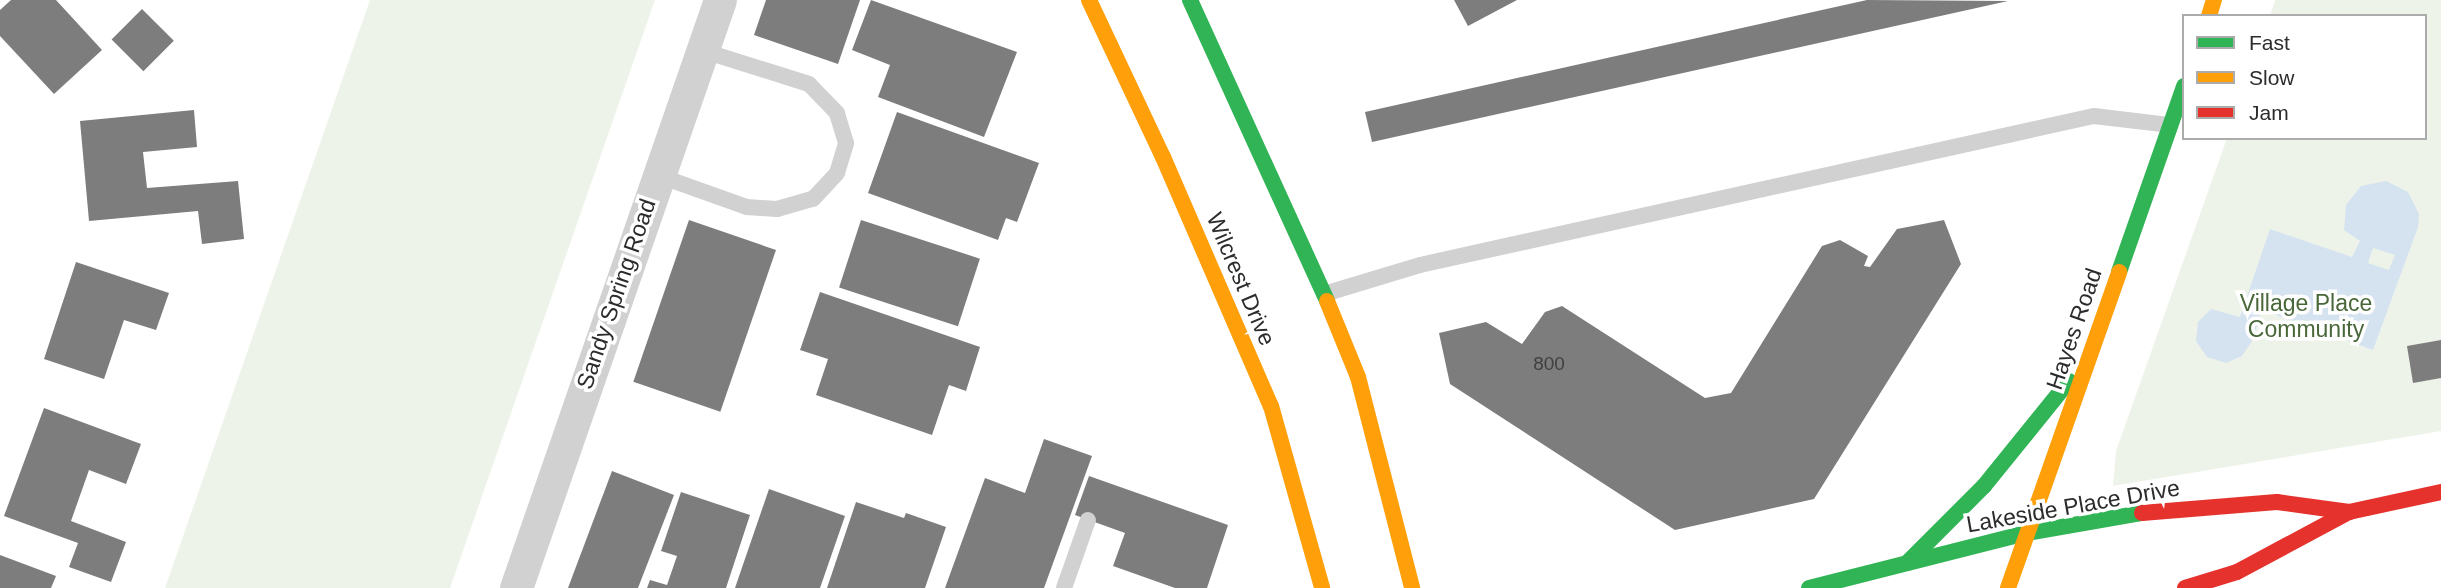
<!DOCTYPE html>
<html>
<head>
<meta charset="utf-8">
<style>
	body { margin:0 }
	#map { position:relative; width:2441px; height:588px; overflow:hidden; background:#fff; font-family:Helvetica,sans-serif }
	div>[style] { position:absolute }
	[style*='--x'] { left:calc(var(--x)*1px); top:calc(var(--y)*1px); width:calc(var(--w)*1px); rotate:calc(var(--a)*1deg) }
	.green>* { inset:0; background:#eef3ea }
	.water>* { inset:0; background:#d5e3f1 }
	.building>* { inset:0; background:#7d7d7d; transform-origin:0 0 }
	.lane>* { height:16px; margin:-8px; padding:0 8px; transform-origin:8px; border-radius:8px; background:#d1d1d1 }
	.street>* { height:33px; margin:-16.5px; padding:0 16.5px; transform-origin:16.5px; border-radius:16.5px; background:#d1d1d1 }
	.fast>* { height:16px; margin:-8px; padding:0 8px; transform-origin:8px; border-radius:8px; background:#30b455 }
	.slow>* { height:16px; margin:-8px; padding:0 8px; transform-origin:8px; border-radius:8px; background:#ff9f0a }
	.jam>* { height:16px; margin:-8px; padding:0 8px; transform-origin:8px; border-radius:8px; background:#e5322d }
	span { translate:-50% -50%; white-space:nowrap; text-align:center; line-height:1.15; -webkit-text-stroke:7px #fff; paint-order:stroke }
	.number-label { font-size:19px; color:#404040 }
	.number-label span { -webkit-text-stroke-width:0 }
	.street-label { font-size:23px; color:#2c2c2c }
	.park-label { font-size:23px; color:#496839 }
	.legend { position:absolute; left:2182px; top:14px; width:245px; height:126px; box-sizing:border-box; background:#fff; border:2px solid #ababab; margin:0; padding:9px 12px; list-style:none; font-size:21px; color:#2c2c2c }
	.legend li { display:flex; align-items:center; gap:14px; height:35px }
	.legend b { width:35px; border:2px solid #ababab }
</style>
</head>
<body>
<div id="map">
	<div class="green">
		<i style="clip-path:polygon(370px 0,655px 0,450px 588px,165px 588px)"></i>
		<i style="clip-path:polygon(2275px 0,2441px 0,2441px 431px,2113px 486px,2116px 451px,2227px 138px,2425px 138px,2425px 16px,2270px 16px)"></i>
	</div>
	<div class="water">
		<i style="clip-path:polygon(evenodd,2386px 181px,2408px 192px,2419px 214px,2418px 227px,2373px 350px,2262px 310px,2252px 341px,2242px 356px,2226px 363px,2207px 357px,2196px 341px,2198px 322px,2211px 309px,2240px 317px,2270px 229px,2352px 257px,2360px 241px,2344px 230px,2346px 205px,2361px 186px,2386px 181px,2373px 248px,2395px 255px,2389px 270px,2368px 263px,2373px 248px)"></i>
	</div>
	<div class="building">
		<i style="clip-path:polygon(11px 0,56px 0,102px 50px,54px 94px,0 36px,0 10px)"></i>
		<i style="clip-path:polygon(766px 0,860px 0,838px 64px,754px 35px)"></i>
		<i style="clip-path:polygon(871px 0,1017px 52px,984px 137px,878px 97px,890px 65px,852px 50px)"></i>
		<i style="clip-path:polygon(1454px 0,1517px 0,1468px 26px)"></i>
		<i style="clip-path:polygon(1867px 0,2008px 1px,1372px 142px,1365px 112px)"></i>
		<i style="left:142px;top:9px;width:45px;height:43px;rotate:45deg"></i>
		<i style="clip-path:polygon(194px 110px,197px 147px,143px 152px,147px 188px,238px 181px,244px 239px,202px 244px,198px 211px,89px 221px,80px 121px)"></i>
		<i style="clip-path:polygon(897px 112px,1039px 163px,1017px 222px,1006px 218px,998px 240px,868px 193px)"></i>
		<i style="left:689px;top:220px;width:92px;height:171px;rotate:19deg"></i>
		<i style="left:861px;top:220px;width:125px;height:71px;rotate:18deg"></i>
		<i style="clip-path:polygon(1944px 220px,1961px 264px,1814px 499px,1675px 530px,1450px 384px,1439px 333px,1486px 322px,1522px 344px,1545px 312px,1562px 306px,1705px 398px,1731px 393px,1822px 246px,1840px 240px,1868px 256px,1864px 266px,1870px 267px,1897px 229px)"></i>
		<i style="clip-path:polygon(76px 262px,169px 293px,156px 330px,124px 320px,104px 379px,44px 359px)"></i>
		<i style="clip-path:polygon(820px 292px,980px 347px,966px 391px,949px 385px,932px 435px,816px 395px,828px 359px,800px 350px)"></i>
		<i style="clip-path:polygon(2441px 340px,2441px 378px,2413px 383px,2407px 346px)"></i>
		<i style="clip-path:polygon(44px 408px,141px 444px,126px 484px,89px 470px,71px 521px,126px 542px,111px 582px,69px 567px,78px 543px,4px 516px)"></i>
		<i style="clip-path:polygon(1044px 439px,1092px 456px,1044px 588px,945px 588px,985px 478px,1025px 493px)"></i>
		<i style="clip-path:polygon(612px 471px,674px 495px,638px 588px,568px 588px)"></i>
		<i style="clip-path:polygon(1089px 476px,1228px 525px,1207px 588px,1175px 588px,1113px 566px,1125px 533px,1075px 515px)"></i>
		<i style="clip-path:polygon(769px 489px,845px 516px,820px 588px,735px 588px)"></i>
		<i style="clip-path:polygon(681px 492px,750px 515px,726px 588px,647px 588px,650px 580px,667px 585px,677px 556px,661px 551px)"></i>
		<i style="clip-path:polygon(856px 502px,904px 518px,906px 513px,946px 527px,925px 588px,827px 588px)"></i>
		<i style="clip-path:polygon(0 555px,56px 576px,51px 588px,0 588px)"></i>
	</div>
	<div class="lane">
		<i style="--x:657;--y:175;--w:96;--a:19.6"></i>
		<i style="--x:747;--y:207;--w:30;--a:4"></i>
		<i style="--x:777;--y:209;--w:37;--a:-16"></i>
		<i style="--x:813;--y:199;--w:35;--a:-47"></i>
		<i style="--x:837;--y:173;--w:31;--a:-73"></i>
		<i style="--x:846;--y:143;--w:31;--a:-107"></i>
		<i style="--x:837;--y:113;--w:40;--a:-134"></i>
		<i style="--x:809;--y:84;--w:113;--a:-162.5"></i>
		<i style="--x:1324;--y:294;--w:100;--a:-16.8"></i>
		<i style="--x:1420;--y:265;--w:690;--a:-12.47"></i>
		<i style="--x:2094;--y:116;--w:77;--a:6.8"></i>
		<i style="--x:1064;--y:588;--w:72;--a:-70.6"></i>
	</div>
	<div class="street">
		<i style="--x:516;--y:588;--w:622;--a:-70.87"></i>
	</div>
	<div class="fast">
		<i style="--x:1190;--y:0;--w:331;--a:65.5"></i>
		<i style="--x:2119;--y:272;--w:197;--a:-70.7"></i>
		<i style="--x:1907;--y:563;--w:109;--a:-45"></i>
		<i style="--x:1984;--y:486;--w:135;--a:-51"></i>
		<i style="--x:1809;--y:588;--w:225;--a:-14.2"></i>
		<i style="--x:2027;--y:533;--w:117;--a:-9.9"></i>
	</div>
	<div class="slow">
		<i style="--x:1089;--y:0;--w:174;--a:64.8"></i>
		<i style="--x:1163;--y:157;--w:271;--a:66.6"></i>
		<i style="--x:1271;--y:406;--w:189;--a:74.3"></i>
		<i style="--x:2209;--y:16;--w:17;--a:-73"></i>
		<i style="--x:1327;--y:301;--w:82;--a:67.8"></i>
		<i style="--x:1358;--y:377;--w:218;--a:75.6"></i>
		<i style="--x:2008;--y:588;--w:335;--a:-70.6"></i>
	</div>
	<div class="jam">
		<i style="--x:2142;--y:513;--w:135;--a:-4.7"></i>
		<i style="--x:2277;--y:502;--w:73;--a:7.9"></i>
		<i style="--x:2185;--y:588;--w:54;--a:-17.1"></i>
		<i style="--x:2237;--y:572;--w:127;--a:-28.2"></i>
		<i style="--x:2349;--y:512;--w:94;--a:-12.3"></i>
	</div>
	<div class="number-label">
		<span style="left:1549px;top:364px">800</span>
	</div>
	<div class="street-label">
		<span style="left:1241px;top:279px;rotate:67deg">Wilcrest Drive</span>
		<span style="left:616px;top:294px;rotate:-71deg">Sandy Spring Road</span>
		<span style="left:2074px;top:329px;rotate:-71deg">Hayes Road</span>
		<span style="left:2073px;top:506px;rotate:-10deg">Lakeside Place Drive</span>
	</div>
	<div class="park-label">
		<span style="left:2306px;top:316px">Village Place<br>Community</span>
	</div>
	<ul class="legend">
	<li><b style="height:9px;background:#30b455"></b>Fast</li>
	<li><b style="height:9px;background:#ff9f0a"></b>Slow</li>
	<li><b style="height:9px;background:#e5322d"></b>Jam</li>
	</ul>
</div>
</body>
</html>
